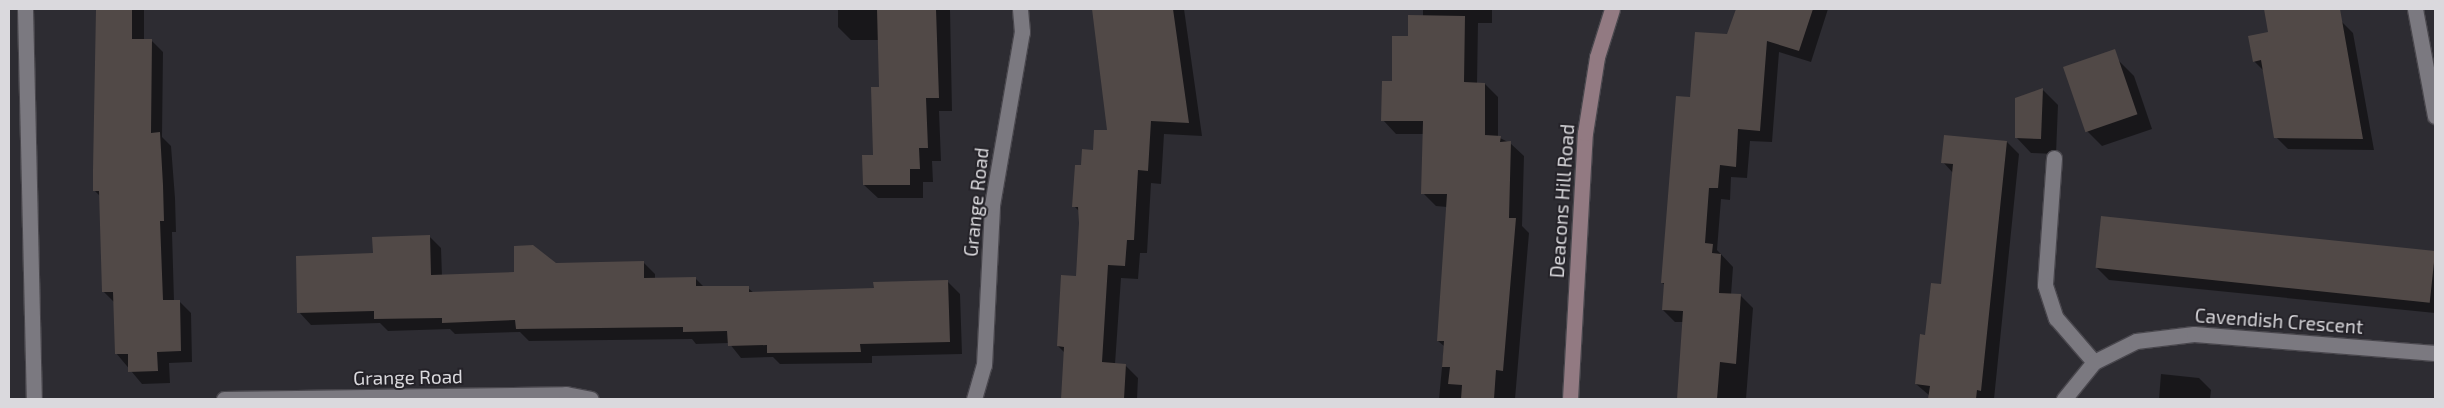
<!DOCTYPE html>
<html>
<head>
<meta charset="utf-8">
<style>
	body { margin:0 }
	#map { position:relative; width:2444px; height:408px; overflow:hidden; background:#2d2c32; font-family:"Exo 2",sans-serif }
	div>[style] { position:absolute }
	[style*='--x'] { left:calc(var(--x)*1px); top:calc(var(--y)*1px); width:calc(var(--w)*1px); rotate:calc(var(--a)*1deg) }
	.shadow>* { inset:0; background:#0007 }
	.building>* { inset:0; background:#514947; transform-origin:0 0 }
	.roads { filter:drop-shadow(1px 0 #49474d) drop-shadow(-1px 0 #49474d) drop-shadow(0 1px #49474d) drop-shadow(0 -1px #49474d) }
	.street>* { height:15px; margin:-7.5px; padding:0 7.5px; transform-origin:7.5px; border-radius:7.5px; background:#7b7980 }
	.secondary>* { height:15px; margin:-7.5px; padding:0 7.5px; transform-origin:7.5px; border-radius:7.5px; background:#927a82 }
	span { translate:-50% -50%; white-space:nowrap; text-align:center; line-height:1.15; -webkit-text-stroke:4px #242228; paint-order:stroke }
	.street-label { font-size:19px; color:#dad9dd }
	.frame { position:absolute; inset:0; border:10px solid #dad9dd; pointer-events:none }
</style>
</head>
<body>
<div id="map">
	<div class="shadow">
		<i style="clip-path:polygon(97px 9px,144px 9px,144px 40px,151px 40px,163px 52px,162px 137px,171px 146px,175px 198px,176px 232px,172px 232px,174px 301px,179px 301px,191px 313px,192px 362px,169px 363px,170px 383px,142px 384px,116px 353px,115px 303px,103px 291px,100px 196px,95px 191px)"></i>
		<i style="clip-path:polygon(838px 9px,950px 9px,952px 111px,939px 111px,941px 161px,932px 161px,933px 182px,923px 182px,923px 198px,878px 198px,864px 185px,874px 156px,880px 88px,879px 40px,851px 40px,838px 27px)"></i>
		<i style="clip-path:polygon(1093px 9px,1184px 9px,1202px 136px,1164px 134px,1161px 184px,1151px 183px,1147px 253px,1140px 253px,1138px 279px,1121px 278px,1115px 364px,1125px 365px,1138px 378px,1137px 399px,1062px 399px,1065px 353px,1058px 346px,1077px 277px,1080px 212px,1074px 206px,1082px 167px,1109px 132px)"></i>
		<i style="clip-path:polygon(1423px 9px,1492px 9px,1492px 23px,1478px 23px,1477px 84px,1485px 84px,1498px 97px,1498px 137px,1510px 143px,1524px 156px,1522px 226px,1529px 233px,1515px 399px,1439px 399px,1444px 346px,1438px 341px,1447px 207px,1436px 206px,1423px 193px,1424px 134px,1396px 134px,1383px 120px,1409px 37px,1423px 16px)"></i>
		<i style="clip-path:polygon(1737px 9px,1828px 9px,1811px 62px,1779px 52px,1772px 142px,1750px 141px,1747px 178px,1731px 177px,1730px 200px,1721px 199px,1717px 250px,1733px 267px,1731px 295px,1741px 296px,1753px 308px,1746px 399px,1678px 399px,1684px 322px,1675px 322px,1663px 310px,1665px 285px,1662px 283px,1692px 99px,1728px 36px)"></i>
		<i style="clip-path:polygon(2265px 9px,2337px 9px,2342px 22px,2353px 33px,2374px 150px,2288px 149px,2276px 137px,2264px 71px,2254px 61px,2269px 33px)"></i>
		<i style="clip-path:polygon(2119px 61px,2134px 76px,2152px 129px,2102px 146px,2087px 131px)"></i>
		<i style="clip-path:polygon(2043px 90px,2058px 105px,2056px 154px,2031px 153px,2016px 137px,2016px 99px)"></i>
		<i style="clip-path:polygon(2007px 142px,2019px 154px,1994px 399px,1930px 399px,1930px 396px,1916px 384px,1942px 285px,1953px 173px,1943px 162px)"></i>
		<i style="clip-path:polygon(2102px 217px,2435px 252px,2435px 313px,2109px 280px,2097px 268px)"></i>
		<i style="clip-path:polygon(429px 236px,441px 248px,442px 276px,516px 274px,555px 264px,643px 262px,655px 274px,655px 279px,695px 278px,704px 287px,748px 288px,754px 293px,875px 289px,948px 282px,960px 294px,962px 354px,872px 356px,872px 363px,780px 364px,773px 357px,741px 358px,729px 343px,696px 344px,692px 339px,529px 341px,520px 332px,455px 334px,450px 329px,388px 331px,380px 323px,311px 325px,299px 312px,374px 255px)"></i>
		<i style="clip-path:polygon(2161px 374px,2199px 378px,2211px 390px,2210px 399px,2159px 399px)"></i>
	</div>
	<div class="building">
		<i style="clip-path:polygon(96px 9px,132px 9px,132px 39px,152px 39px,151px 133px,160px 132px,163px 185px,164px 221px,160px 221px,163px 300px,180px 300px,181px 351px,157px 352px,158px 371px,128px 372px,128px 354px,115px 354px,113px 292px,102px 292px,99px 191px,93px 191px,93px 170px)"></i>
		<i style="clip-path:polygon(877px 9px,936px 9px,939px 98px,926px 98px,928px 148px,919px 148px,920px 169px,910px 169px,910px 185px,863px 185px,862px 155px,873px 155px,871px 87px,879px 87px)"></i>
		<i style="clip-path:polygon(1092px 9px,1173px 9px,1189px 123px,1151px 121px,1148px 171px,1138px 170px,1134px 240px,1127px 240px,1125px 266px,1108px 265px,1102px 362px,1126px 364px,1124px 399px,1061px 399px,1064px 347px,1057px 346px,1061px 275px,1076px 276px,1079px 223px,1078px 207px,1072px 207px,1075px 165px,1081px 165px,1082px 149px,1093px 150px,1094px 130px,1107px 130px)"></i>
		<i style="clip-path:polygon(1736px 9px,1813px 9px,1799px 51px,1767px 41px,1760px 131px,1738px 129px,1736px 167px,1720px 165px,1718px 188px,1709px 188px,1705px 243px,1713px 244px,1712px 253px,1721px 254px,1719px 293px,1741px 294px,1736px 364px,1720px 362px,1717px 399px,1677px 399px,1683px 311px,1662px 310px,1664px 283px,1661px 283px,1676px 96px,1690px 97px,1695px 32px,1727px 34px)"></i>
		<i style="clip-path:polygon(2264px 9px,2340px 9px,2363px 139px,2274px 138px,2261px 60px,2253px 62px,2248px 36px,2268px 32px)"></i>
		<i style="clip-path:polygon(1408px 15px,1465px 16px,1464px 82px,1485px 83px,1485px 135px,1501px 136px,1500px 142px,1511px 141px,1509px 218px,1516px 218px,1503px 371px,1496px 370px,1494px 399px,1461px 399px,1462px 385px,1448px 384px,1450px 367px,1442px 367px,1444px 341px,1437px 341px,1447px 194px,1421px 194px,1423px 121px,1381px 121px,1382px 81px,1392px 81px,1392px 36px,1408px 36px)"></i>
		<i style="left:2115px;top:49px;width:69px;height:55px;rotate:71deg"></i>
		<i style="clip-path:polygon(2043px 88px,2041px 139px,2015px 138px,2015px 98px)"></i>
		<i style="clip-path:polygon(1944px 135px,2007px 141px,1981px 391px,1977px 390px,1976px 399px,1928px 399px,1930px 386px,1915px 384px,1920px 334px,1925px 335px,1931px 283px,1941px 284px,1953px 164px,1941px 163px)"></i>
		<i style="left:2101px;top:216px;width:336px;height:52px;rotate:6deg"></i>
		<i style="clip-path:polygon(430px 235px,431px 275px,514px 272px,514px 246px,533px 245px,556px 263px,644px 261px,644px 278px,696px 277px,696px 286px,749px 286px,749px 292px,874px 288px,873px 282px,948px 280px,950px 342px,860px 344px,861px 352px,767px 353px,767px 345px,728px 346px,727px 331px,683px 332px,683px 327px,516px 329px,515px 320px,442px 323px,442px 318px,374px 319px,374px 311px,297px 313px,296px 256px,373px 253px,372px 237px)"></i>
	</div>
	<div class="roads">
		<div class="street">
			<i style="--x:25;--y:9;--w:390;--a:88.7"></i>
			<i style="--x:2415;--y:9;--w:109;--a:79.4"></i>
			<i style="--x:2054;--y:158;--w:127;--a:94.1"></i>
			<i style="--x:2045;--y:285;--w:35;--a:72"></i>
			<i style="--x:2056;--y:318;--w:58;--a:49.2"></i>
			<i style="--x:2094;--y:362;--w:48;--a:129"></i>
			<i style="--x:2094;--y:362;--w:47;--a:-26.6"></i>
			<i style="--x:2136;--y:341;--w:58;--a:-6.9"></i>
			<i style="--x:2194;--y:334;--w:242;--a:4.5"></i>
			<i style="--x:224;--y:399;--w:342;--a:-0.8"></i>
			<i style="--x:566;--y:394;--w:25;--a:11"></i>
			<i style="--x:974;--y:399;--w:35;--a:-74"></i>
			<i style="--x:984;--y:365;--w:160;--a:-87.1"></i>
			<i style="--x:992;--y:205;--w:176;--a:-80.2"></i>
			<i style="--x:1022;--y:32;--w:23;--a:-95"></i>
		</div>
		<div class="secondary">
			<i style="--x:1570;--y:399;--w:266;--a:-86.8"></i>
			<i style="--x:1585;--y:133;--w:77;--a:-81"></i>
			<i style="--x:1597;--y:57;--w:50;--a:-72.6"></i>
		</div>
	</div>
	<div class="street-label">
		<span style="left:1562px;top:201px;rotate:-86deg">Deacons Hill Road</span>
		<span style="left:976px;top:202px;rotate:-84deg">Grange Road</span>
		<span style="left:2279px;top:321px;rotate:4deg">Cavendish Crescent</span>
		<span style="left:408px;top:377px;rotate:-1deg">Grange Road</span>
	</div>
	<div class="frame"></div>
</div>
</body>
</html>
